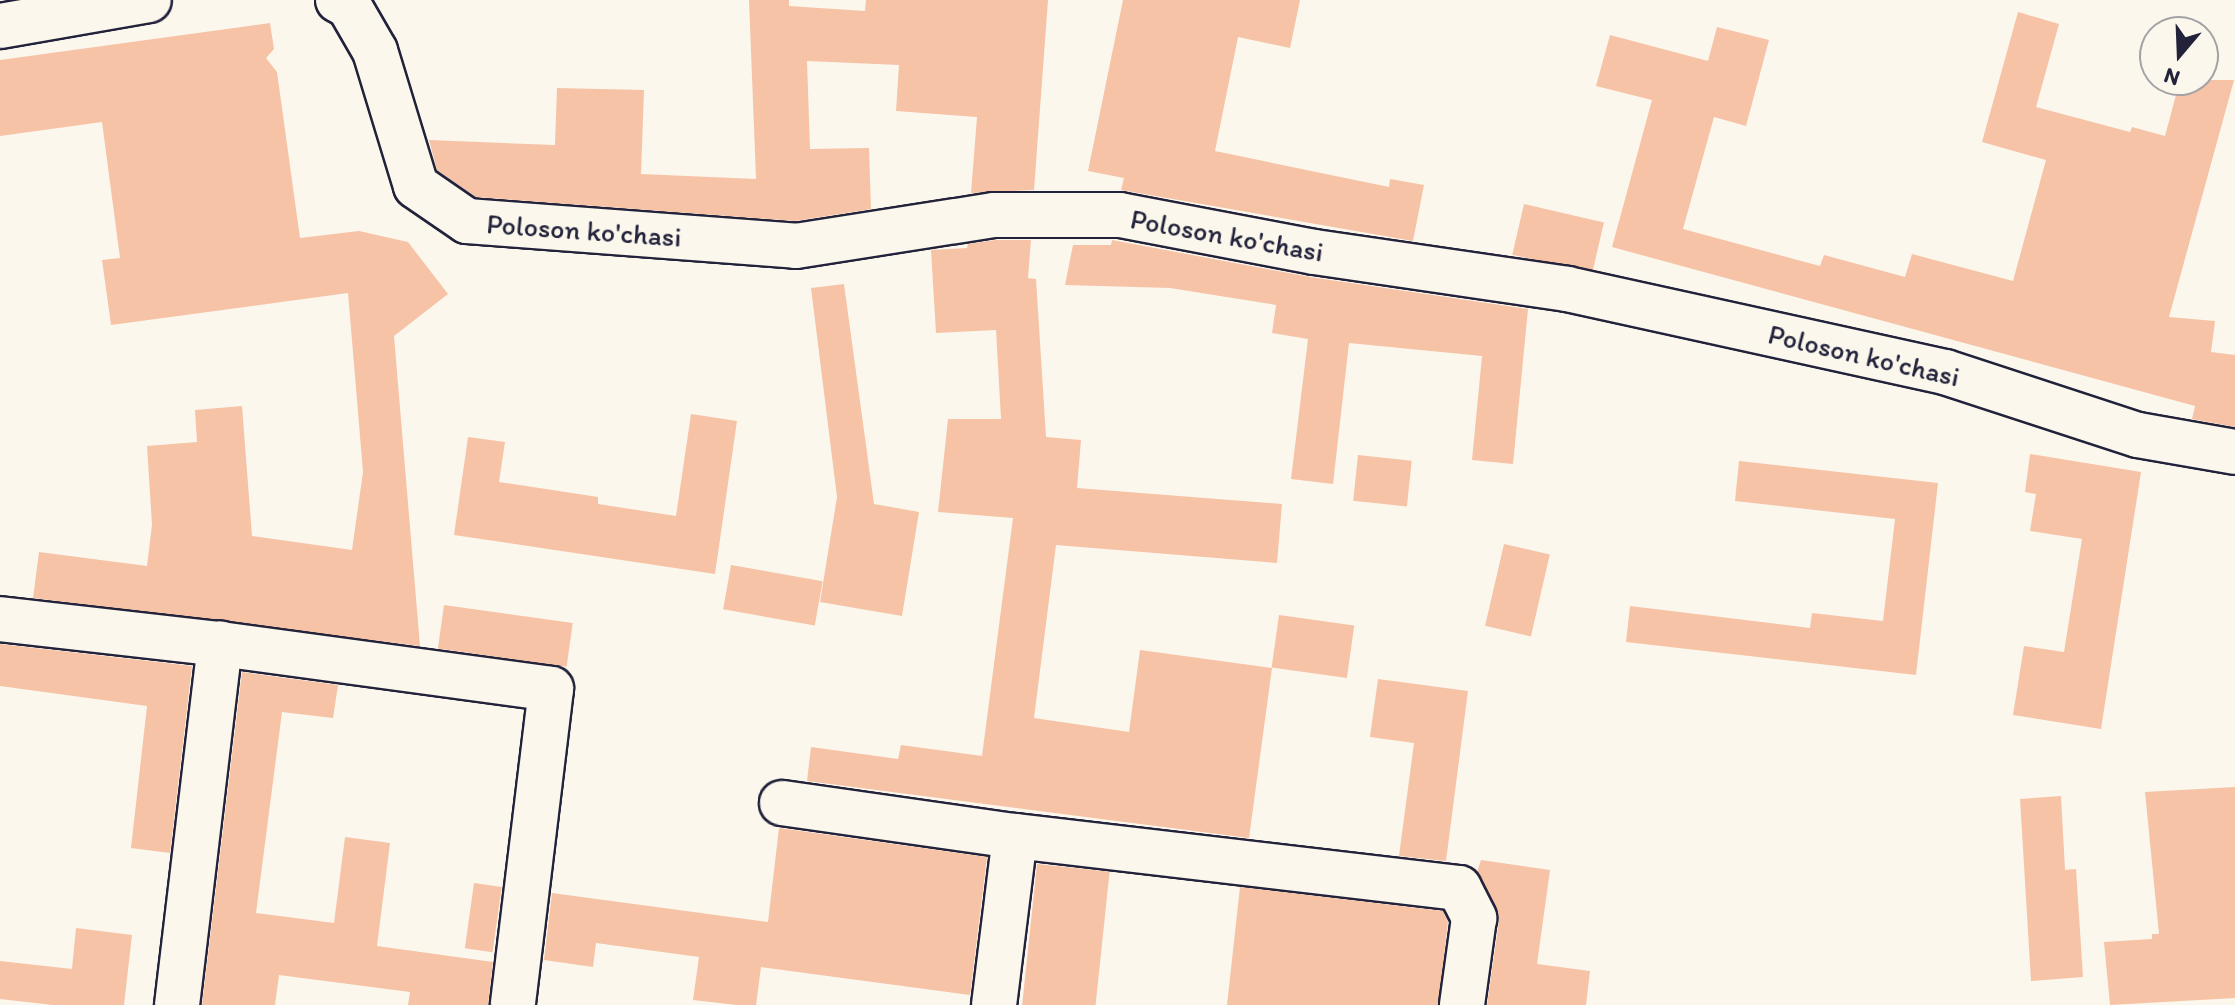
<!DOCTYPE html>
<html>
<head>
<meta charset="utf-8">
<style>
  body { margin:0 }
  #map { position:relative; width:2235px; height:1005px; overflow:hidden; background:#fbf7ec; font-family:Itim,sans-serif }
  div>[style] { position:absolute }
  .building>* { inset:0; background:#f6c3a7; transform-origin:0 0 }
  .roads { filter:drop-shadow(2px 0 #22223b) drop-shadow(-2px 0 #22223b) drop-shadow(0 2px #22223b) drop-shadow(0 -2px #22223b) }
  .minor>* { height:44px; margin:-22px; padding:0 22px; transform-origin:22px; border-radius:22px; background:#fbf7ec }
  span { translate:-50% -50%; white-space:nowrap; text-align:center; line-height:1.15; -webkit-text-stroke:6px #fbf7ec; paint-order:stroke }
  .street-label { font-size:28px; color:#22223b }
  .north { position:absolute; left:2139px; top:16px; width:80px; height:80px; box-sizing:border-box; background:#fbf7ec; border:2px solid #a4a2a5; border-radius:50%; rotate:199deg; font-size:22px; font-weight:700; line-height:32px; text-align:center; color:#22223b }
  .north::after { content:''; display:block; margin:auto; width:28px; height:36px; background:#22223b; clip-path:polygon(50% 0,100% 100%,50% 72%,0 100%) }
</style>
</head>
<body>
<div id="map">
  <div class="building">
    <div style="clip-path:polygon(749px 0,789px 0,789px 6px,865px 11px,866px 0,1048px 0,1034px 190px,971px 193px,977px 117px,896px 111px,899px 65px,807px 61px,810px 149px,869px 148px,871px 209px,795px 221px,476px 197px,437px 170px,429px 140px,555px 145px,557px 88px,644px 90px,641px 174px,756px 179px)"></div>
    <div style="clip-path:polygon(1123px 0,1300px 0,1290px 48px,1238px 37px,1215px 151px,1389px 187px,1390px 179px,1424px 185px,1413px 241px,1121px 190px,1124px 178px,1088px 171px)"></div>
    <div style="clip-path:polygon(2018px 12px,2059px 24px,2036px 107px,2130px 132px,2132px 127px,2165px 136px,2180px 80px,2234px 80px,2169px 317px,2215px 321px,2211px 352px,2235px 355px,2235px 427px,2192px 419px,2195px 406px,1612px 247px,1652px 100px,1596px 86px,1610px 35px,1708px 61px,1717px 27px,1769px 40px,1746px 126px,1714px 117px,1683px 229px,1820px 266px,1824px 255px,1905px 277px,1912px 254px,2013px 281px,2046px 160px,1982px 142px)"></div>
    <div style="clip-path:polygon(270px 23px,274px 49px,266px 58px,277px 72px,300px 238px,359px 231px,408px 242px,448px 294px,394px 336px,420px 646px,33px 598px,39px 552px,147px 566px,152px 525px,147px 446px,197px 442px,195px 410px,242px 406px,252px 536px,352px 550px,363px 472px,348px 293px,111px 325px,102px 260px,120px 258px,102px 122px,0 136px,0 60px)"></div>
    <div style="left:1524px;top:204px;width:82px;height:52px;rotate:13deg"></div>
    <div style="clip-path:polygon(996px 240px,1031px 240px,1028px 278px,1036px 279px,1046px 437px,1081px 440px,1077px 488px,1282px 504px,1277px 563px,1056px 545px,1034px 718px,1129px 732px,1140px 650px,1272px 668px,1249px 838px,807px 781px,811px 747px,898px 759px,901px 745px,982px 756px,1013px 518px,938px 512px,948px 419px,1001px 419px,996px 330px,936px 333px,931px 250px,967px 248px,968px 244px)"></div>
    <div style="clip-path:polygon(1112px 240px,1310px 277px,1528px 309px,1513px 464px,1472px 460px,1482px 356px,1349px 343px,1333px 484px,1291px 479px,1308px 339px,1272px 333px,1276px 305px,1170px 288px,1065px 285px,1073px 245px,1111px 245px)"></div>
    <div style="clip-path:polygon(844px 284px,874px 504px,919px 512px,902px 616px,820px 602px,837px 497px,811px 288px)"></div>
    <div style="clip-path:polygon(691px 414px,737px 421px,715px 574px,454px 535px,468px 437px,505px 442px,499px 482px,598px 497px,598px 504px,676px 516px)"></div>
    <div style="clip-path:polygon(2030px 454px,2141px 472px,2101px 729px,2013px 715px,2024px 646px,2064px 652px,2082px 539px,2030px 531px,2036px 494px,2025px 492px)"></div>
    <div style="left:1358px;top:455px;width:54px;height:46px;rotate:6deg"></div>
    <div style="clip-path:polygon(1739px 461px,1938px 483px,1916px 675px,1626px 642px,1630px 606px,1810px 628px,1812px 613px,1883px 621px,1895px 519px,1735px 501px)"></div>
    <div style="left:1504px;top:544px;width:47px;height:84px;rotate:13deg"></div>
    <div style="left:731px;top:565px;width:93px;height:45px;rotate:10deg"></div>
    <div style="left:444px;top:605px;width:130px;height:44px;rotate:8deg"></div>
    <div style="left:1279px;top:615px;width:76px;height:53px;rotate:8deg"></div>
    <div style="clip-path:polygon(0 644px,192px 666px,170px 853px,131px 848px,147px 706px,0 686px)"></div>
    <div style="clip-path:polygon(242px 672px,338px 685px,333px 718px,282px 712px,256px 913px,334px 923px,345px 837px,390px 843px,377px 946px,493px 962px,488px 1005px,408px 1005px,410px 992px,279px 975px,275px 1005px,202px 1005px)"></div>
    <div style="clip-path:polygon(1378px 679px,1468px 691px,1446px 861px,1399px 856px,1414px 743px,1370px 737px)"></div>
    <div style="clip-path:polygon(2235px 787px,2235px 998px,2110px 1005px,2104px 942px,2152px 939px,2152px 934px,2159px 934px,2145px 792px)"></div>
    <div style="clip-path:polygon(2061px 796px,2065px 870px,2076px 869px,2083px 977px,2031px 981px,2020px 799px)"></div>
    <div style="clip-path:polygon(779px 828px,987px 857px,970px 995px,761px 967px,756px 1005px,737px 1005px,693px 1000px,699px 957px,596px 943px,593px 967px,544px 960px,552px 893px,768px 922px)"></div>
    <div style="clip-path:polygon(1481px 860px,1550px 870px,1537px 964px,1590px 971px,1586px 1005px,1487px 1005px,1499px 921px,1496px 907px,1477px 872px)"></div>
    <div style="left:1037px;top:864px;width:73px;height:142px;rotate:6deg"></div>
    <div style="left:474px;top:883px;width:28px;height:66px;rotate:8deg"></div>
    <div style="clip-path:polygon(1240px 887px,1443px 911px,1448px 922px,1438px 1005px,1227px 1005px)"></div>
    <div style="clip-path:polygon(76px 928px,132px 935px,124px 1005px,53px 1005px,0 999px,0 961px,72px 969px)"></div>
  </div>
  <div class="roads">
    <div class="minor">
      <div style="left:338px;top:0;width:13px;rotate:29deg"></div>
      <div style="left:349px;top:6px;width:52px;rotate:60deg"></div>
      <div style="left:375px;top:51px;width:141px;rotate:73.1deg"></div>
      <div style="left:416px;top:186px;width:62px;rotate:34.5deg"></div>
      <div style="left:467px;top:221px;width:330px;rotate:4.3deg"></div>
      <div style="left:796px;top:246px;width:200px;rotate:-8.9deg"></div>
      <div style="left:994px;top:215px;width:126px"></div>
      <div style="left:1120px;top:215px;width:197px;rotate:10.8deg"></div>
      <div style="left:1314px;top:252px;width:256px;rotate:8.3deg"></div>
      <div style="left:1567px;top:289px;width:387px;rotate:12.4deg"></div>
      <div style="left:1945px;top:372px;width:203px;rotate:18.1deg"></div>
      <div style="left:2138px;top:435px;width:98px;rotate:9.9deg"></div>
      <div style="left:0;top:26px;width:151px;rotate:-9.9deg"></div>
      <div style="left:0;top:619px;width:221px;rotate:6.5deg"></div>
      <div style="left:220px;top:644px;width:334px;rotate:7.7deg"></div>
      <div style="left:551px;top:689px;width:318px;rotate:96.9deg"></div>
      <div style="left:782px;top:803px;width:235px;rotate:8.1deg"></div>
      <div style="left:1015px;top:836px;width:447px;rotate:6.7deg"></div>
      <div style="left:1459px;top:888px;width:34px;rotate:63deg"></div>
      <div style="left:1474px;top:918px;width:88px;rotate:97.9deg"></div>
      <div style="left:177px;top:1005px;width:364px;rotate:-83.2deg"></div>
      <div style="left:994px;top:1005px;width:170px;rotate:-82.9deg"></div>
    </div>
  </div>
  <div class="street-label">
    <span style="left:584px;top:230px;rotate:4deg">Poloson ko'chasi</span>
    <span style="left:1227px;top:235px;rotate:10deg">Poloson ko'chasi</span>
    <span style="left:1864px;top:355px;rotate:13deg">Poloson ko'chasi</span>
  </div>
  <div class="north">N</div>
</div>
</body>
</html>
